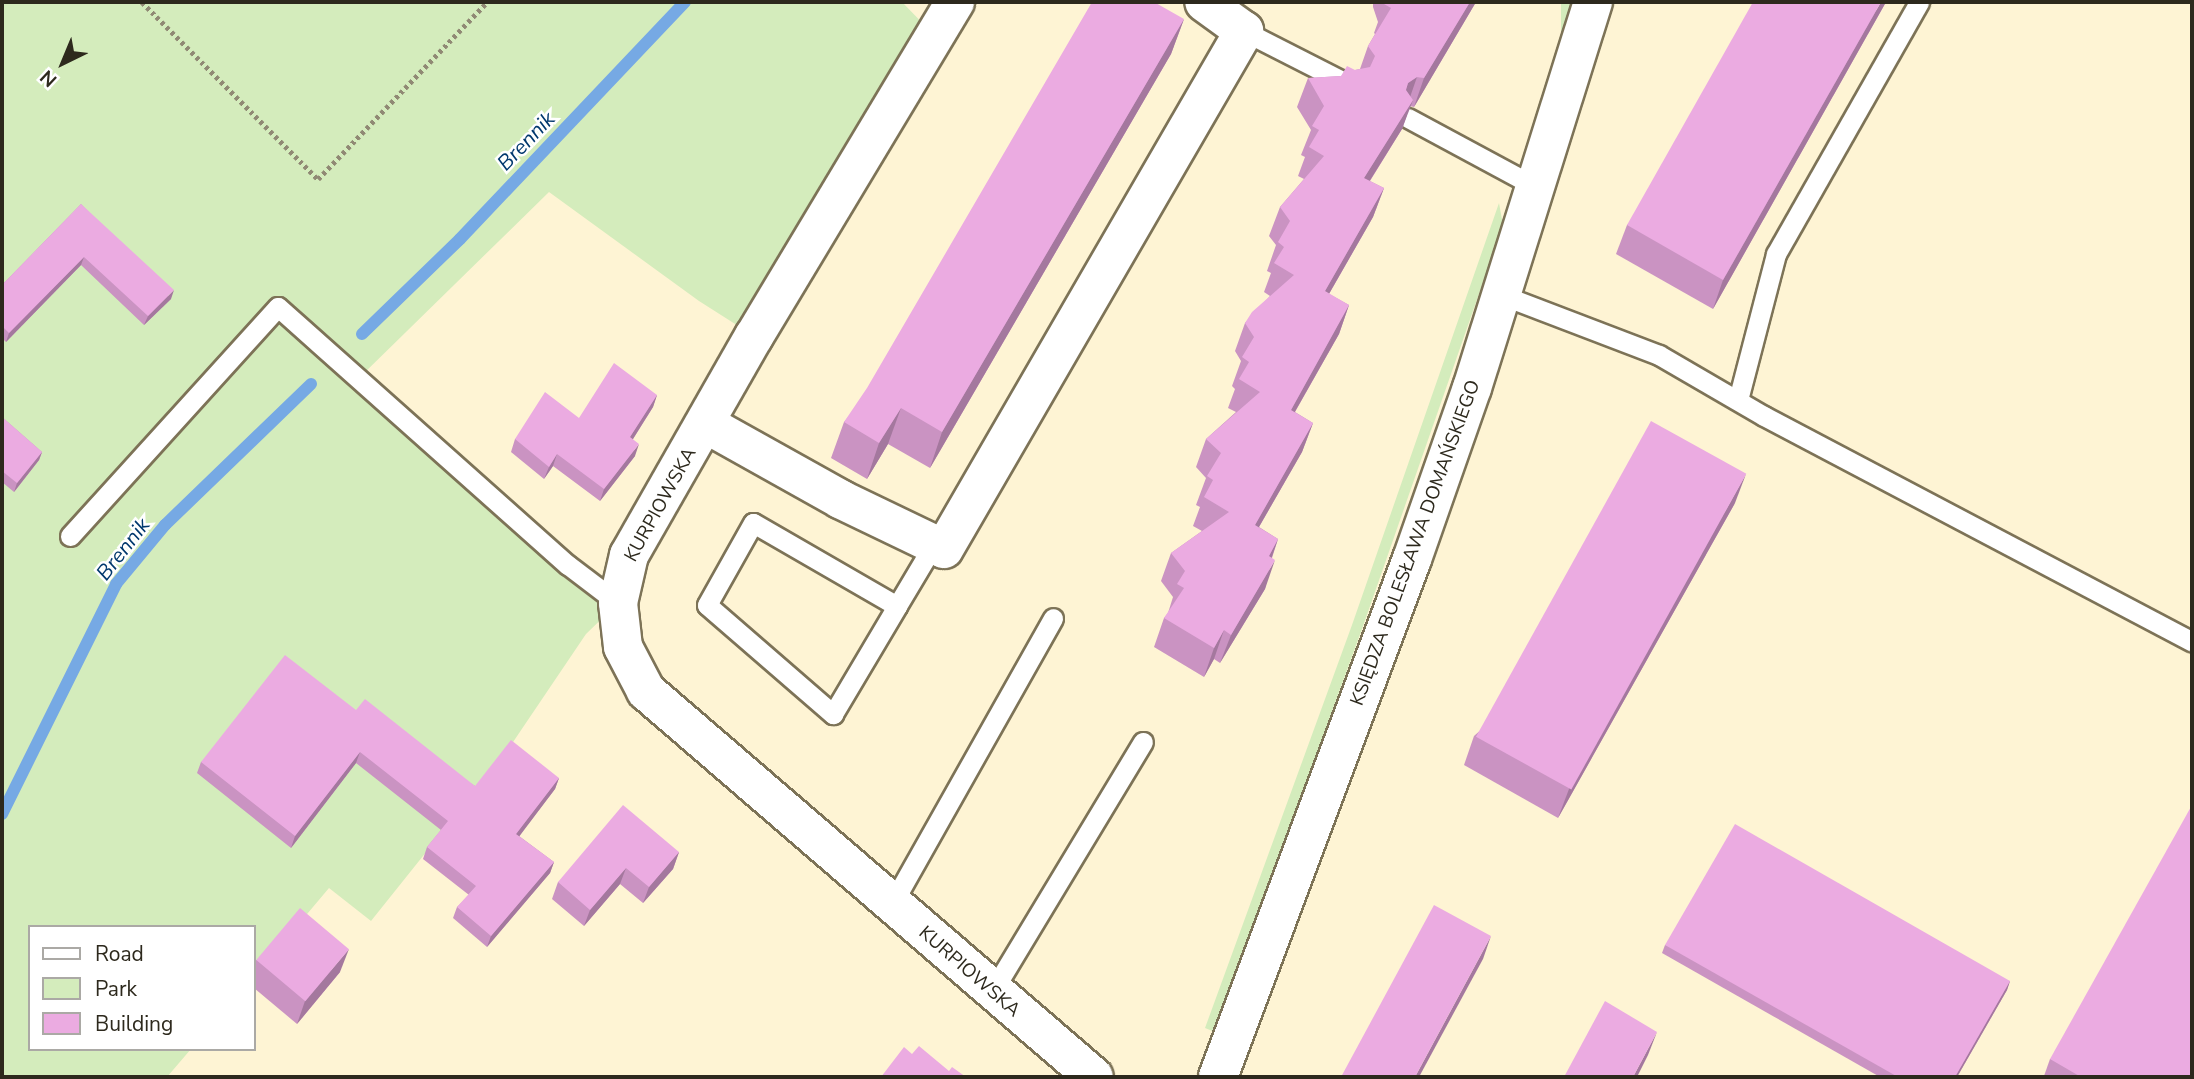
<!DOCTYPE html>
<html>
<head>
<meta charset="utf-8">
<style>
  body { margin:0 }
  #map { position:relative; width:2194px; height:1079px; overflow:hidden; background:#fef4d4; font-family:"Nunito Sans",sans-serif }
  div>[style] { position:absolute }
  .green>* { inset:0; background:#d4ecbc; transform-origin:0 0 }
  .stream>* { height:12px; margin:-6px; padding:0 6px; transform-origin:6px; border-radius:6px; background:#76a9e4 }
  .path>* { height:4.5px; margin-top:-2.25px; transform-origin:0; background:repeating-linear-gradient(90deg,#908974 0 3.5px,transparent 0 7px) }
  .roads { filter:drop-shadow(2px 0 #7d7357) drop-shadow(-2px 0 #7d7357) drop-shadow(0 2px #7d7357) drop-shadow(0 -2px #7d7357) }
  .service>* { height:19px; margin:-9.5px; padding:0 9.5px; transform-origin:9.5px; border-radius:9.5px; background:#fff }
  .minor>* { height:38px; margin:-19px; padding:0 19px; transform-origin:19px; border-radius:19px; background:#fff }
  .secondary>* { height:38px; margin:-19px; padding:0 19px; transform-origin:19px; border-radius:19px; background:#fff }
  .wall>* { inset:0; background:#ca93c2 }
  .shaded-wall>* { inset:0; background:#a4789e }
  .building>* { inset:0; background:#ebabe1; transform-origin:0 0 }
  span { translate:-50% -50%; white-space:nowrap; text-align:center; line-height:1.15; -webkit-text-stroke:5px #fff; paint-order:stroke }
  .street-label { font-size:19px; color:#2d291d }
  .water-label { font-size:21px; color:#00386d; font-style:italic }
  .frame { position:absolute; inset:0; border:4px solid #2d291d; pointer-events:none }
  .legend { position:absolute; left:28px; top:925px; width:228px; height:126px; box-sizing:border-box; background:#fff; border:2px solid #aba9a5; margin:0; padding:9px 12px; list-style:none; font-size:21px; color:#2d291d }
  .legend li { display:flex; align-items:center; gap:14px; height:35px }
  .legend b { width:35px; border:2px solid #aba9a5 }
  .north { position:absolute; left:28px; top:28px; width:70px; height:70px; -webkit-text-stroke:5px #fff; paint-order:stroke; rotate:223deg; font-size:19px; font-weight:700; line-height:28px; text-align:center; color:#2d291d }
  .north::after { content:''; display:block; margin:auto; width:24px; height:32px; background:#2d291d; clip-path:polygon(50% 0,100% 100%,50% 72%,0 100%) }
</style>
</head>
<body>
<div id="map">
  <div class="green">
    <div style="clip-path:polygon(2px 2px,902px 2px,935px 36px,754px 336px,699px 301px,549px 192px,359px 378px,618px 603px,586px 634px,507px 751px,371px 921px,329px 888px,254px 977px,254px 927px,30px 927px,30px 1049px,191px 1049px,167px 1077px,2px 1077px)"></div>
    <div style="left:1561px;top:2px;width:10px;height:126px"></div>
    <div style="clip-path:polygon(1499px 203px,1503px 225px,1362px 629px,1215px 1032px,1205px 1028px,1352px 625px)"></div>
  </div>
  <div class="stream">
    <div style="left:362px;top:334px;width:136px;rotate:-44.1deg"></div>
    <div style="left:460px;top:239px;width:327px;rotate:-46.5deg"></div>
    <div style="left:2px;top:814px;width:257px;rotate:-63.6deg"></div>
    <div style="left:116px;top:584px;width:77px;rotate:-50.3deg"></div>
    <div style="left:165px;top:525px;width:203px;rotate:-44deg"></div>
  </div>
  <div class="path">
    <div style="left:142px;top:2px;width:250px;rotate:45.2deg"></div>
    <div style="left:318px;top:179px;width:245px;rotate:-46.3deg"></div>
  </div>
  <div class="roads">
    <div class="service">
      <div style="left:1244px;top:31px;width:121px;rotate:27deg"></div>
      <div style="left:1408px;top:118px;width:145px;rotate:28.3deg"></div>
      <div style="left:1502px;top:295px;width:168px;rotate:20.9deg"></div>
      <div style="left:1659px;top:355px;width:121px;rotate:30.2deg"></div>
      <div style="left:1764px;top:416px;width:484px;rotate:27.8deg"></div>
      <div style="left:1738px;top:400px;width:151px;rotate:-75.4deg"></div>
      <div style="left:1776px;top:254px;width:290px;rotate:-60.4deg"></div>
      <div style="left:70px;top:536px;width:309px;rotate:-47.8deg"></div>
      <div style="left:278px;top:307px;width:388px;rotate:41.7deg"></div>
      <div style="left:568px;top:565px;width:63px;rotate:37.2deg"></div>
      <div style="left:897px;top:606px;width:166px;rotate:-150deg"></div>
      <div style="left:753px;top:523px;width:94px;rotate:119.3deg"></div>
      <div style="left:707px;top:605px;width:167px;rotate:40.9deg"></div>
      <div style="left:833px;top:714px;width:126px;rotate:-59.3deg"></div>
      <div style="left:897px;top:606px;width:72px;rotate:-59.2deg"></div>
      <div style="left:892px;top:904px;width:328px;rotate:-60.6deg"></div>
      <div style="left:992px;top:992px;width:292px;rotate:-58.9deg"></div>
    </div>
    <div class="minor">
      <div style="left:955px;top:2px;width:390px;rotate:121deg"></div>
      <div style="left:754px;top:336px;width:252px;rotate:119.7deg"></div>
      <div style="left:629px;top:555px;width:49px;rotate:102.9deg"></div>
      <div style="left:618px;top:603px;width:44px;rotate:83.5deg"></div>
      <div style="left:623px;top:647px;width:50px;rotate:62.4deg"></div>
      <div style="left:646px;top:691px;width:591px;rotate:40.75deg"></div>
      <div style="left:706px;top:424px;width:154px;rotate:29.2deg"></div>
      <div style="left:840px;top:499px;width:115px;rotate:25.7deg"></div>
      <div style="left:944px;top:549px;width:599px;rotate:-59.92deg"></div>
      <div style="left:1244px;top:31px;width:49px;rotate:-144.1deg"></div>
    </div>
    <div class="secondary">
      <div style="left:1218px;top:1077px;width:553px;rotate:-69.47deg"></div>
      <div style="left:1412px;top:559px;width:181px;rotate:-70.7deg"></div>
      <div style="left:1472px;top:388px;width:405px;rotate:-72.6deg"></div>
    </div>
  </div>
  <div class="wall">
    <div style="clip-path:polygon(1373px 2px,1476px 2px,1414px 107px,1410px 106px,1402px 129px,1370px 181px,1384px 188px,1373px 217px,1329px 294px,1349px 305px,1339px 334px,1295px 412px,1313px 423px,1302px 452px,1259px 527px,1278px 539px,1272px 558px,1265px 589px,1220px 663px,1214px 659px,1204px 677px,1154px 647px,1164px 618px,1168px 613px,1173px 597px,1161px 581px,1171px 553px,1202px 531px,1193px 526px,1200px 507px,1196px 505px,1206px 478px,1196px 467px,1206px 439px,1236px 412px,1228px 408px,1235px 389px,1232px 386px,1241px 361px,1235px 351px,1245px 323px,1270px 296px,1264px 292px,1271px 273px,1267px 271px,1276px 245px,1269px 236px,1280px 207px,1304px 179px,1298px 176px,1305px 157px,1301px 155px,1311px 130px,1297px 107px,1308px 78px,1341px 76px,1355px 70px,1360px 69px,1368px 46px,1375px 34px,1374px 33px,1378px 22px,1373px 7px)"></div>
    <div style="clip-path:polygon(1886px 2px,1713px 309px,1616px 254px,1627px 225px)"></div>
    <div style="clip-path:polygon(1184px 19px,1171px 54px,930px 468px,888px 444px,867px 479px,831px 458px,844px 422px)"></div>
    <div style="clip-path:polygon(81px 204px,171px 299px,144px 325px,81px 265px,6px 342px,2px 338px,2px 285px)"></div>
    <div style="clip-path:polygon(657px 395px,653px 407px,633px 439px,635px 456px,600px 501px,553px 466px,544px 479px,511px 452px,515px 439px,579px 418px)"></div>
    <div style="clip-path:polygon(2px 417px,42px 452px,39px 460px,14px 492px,2px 482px)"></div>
    <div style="clip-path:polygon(1735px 503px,1558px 818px,1464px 765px,1474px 736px)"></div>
    <div style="clip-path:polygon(356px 710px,475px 786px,559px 778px,555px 789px,519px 836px,554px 862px,550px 873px,487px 947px,453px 918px,457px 907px,469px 895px,423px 859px,427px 847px,441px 830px,356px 763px,291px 848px,197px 773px,201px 762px)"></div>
    <div style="clip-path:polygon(679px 852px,673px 869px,643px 903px,620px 884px,584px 926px,552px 899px,558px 882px)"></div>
    <div style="clip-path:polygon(1665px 945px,2010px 981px,2007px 990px,1957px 1077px,1880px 1077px,1662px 953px)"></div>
    <div style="clip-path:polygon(256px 960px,340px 972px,297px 1024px,254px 988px,254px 968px)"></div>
    <div style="clip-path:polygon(2050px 1059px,2192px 1077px,2047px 1077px,2044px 1076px)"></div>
  </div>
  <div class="shaded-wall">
    <div style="clip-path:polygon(1470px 2px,1476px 2px,1414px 107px,1424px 78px)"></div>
    <div style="clip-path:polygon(1881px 2px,1886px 2px,1713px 309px,1723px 280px)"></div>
    <div style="clip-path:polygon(1184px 19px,1171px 54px,930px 468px,942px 432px)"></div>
    <div style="clip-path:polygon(1417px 77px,1407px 106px,1398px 112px,1408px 83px)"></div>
    <div style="clip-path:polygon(1413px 100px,1402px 129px,1354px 206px,1364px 178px)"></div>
    <div style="clip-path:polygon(1384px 188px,1373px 217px,1314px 320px,1325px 291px)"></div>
    <div style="clip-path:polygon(84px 257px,81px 265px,6px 342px,9px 333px)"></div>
    <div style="clip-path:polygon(174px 290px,171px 299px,144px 325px,148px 316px)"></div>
    <div style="clip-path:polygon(1349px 305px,1339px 334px,1280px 438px,1291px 410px)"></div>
    <div style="clip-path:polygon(657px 395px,653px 407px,626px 450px,630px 437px)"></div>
    <div style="clip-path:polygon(901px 408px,888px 444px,867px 479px,879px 443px)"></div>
    <div style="clip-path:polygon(1313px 423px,1302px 452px,1244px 553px,1255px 525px)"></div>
    <div style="clip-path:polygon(639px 444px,635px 456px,600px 501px,604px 489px)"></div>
    <div style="clip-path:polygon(42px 452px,39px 460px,14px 492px,17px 483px)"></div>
    <div style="clip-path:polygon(557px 454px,553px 466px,544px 479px,549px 467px)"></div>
    <div style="clip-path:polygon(1746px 474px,1735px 503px,1558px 818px,1569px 789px)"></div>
    <div style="clip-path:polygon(1278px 539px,1268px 568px,1269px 556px)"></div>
    <div style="clip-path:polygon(1275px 560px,1265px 589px,1220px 663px,1231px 635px)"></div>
    <div style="clip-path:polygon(1224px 630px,1214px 659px,1204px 677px,1214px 648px)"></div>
    <div style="clip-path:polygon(360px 752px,356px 763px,291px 848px,295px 836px)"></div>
    <div style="clip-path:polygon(559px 778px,555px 789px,512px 846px,516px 834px)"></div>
    <div style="clip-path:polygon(679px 852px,673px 869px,643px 903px,649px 887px)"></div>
    <div style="clip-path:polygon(554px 862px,550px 873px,487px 947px,491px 936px)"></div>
    <div style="clip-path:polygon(626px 868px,620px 884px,584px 926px,590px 910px)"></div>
    <div style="clip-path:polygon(1491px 936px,1483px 959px,1419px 1077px,1415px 1077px)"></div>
    <div style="clip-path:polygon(349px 949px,340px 972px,297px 1024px,305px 1001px)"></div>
    <div style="clip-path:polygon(2010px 981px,2007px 990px,1957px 1077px,1955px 1077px)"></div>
    <div style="clip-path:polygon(1657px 1032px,1648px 1055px,1637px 1077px,1633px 1077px)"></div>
  </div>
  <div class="building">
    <div style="clip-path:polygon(1092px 2px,1154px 2px,1184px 19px,942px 432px,901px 408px,879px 443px,844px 422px,867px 388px)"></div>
    <div style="clip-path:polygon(1386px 2px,1470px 2px,1424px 78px,1417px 77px,1408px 83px,1406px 90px,1413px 100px,1364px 178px,1384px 188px,1325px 291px,1349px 305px,1291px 410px,1313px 423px,1255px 525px,1278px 539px,1269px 556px,1275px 560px,1231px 635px,1224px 630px,1214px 648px,1164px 618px,1184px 588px,1177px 584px,1185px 571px,1171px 553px,1229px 512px,1204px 497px,1213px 480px,1207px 476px,1221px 453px,1206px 439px,1260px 392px,1239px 379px,1249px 362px,1242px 357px,1254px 337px,1245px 323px,1252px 312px,1294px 275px,1274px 263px,1284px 247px,1278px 242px,1290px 221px,1280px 207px,1324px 156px,1309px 147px,1319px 130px,1312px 126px,1324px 106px,1308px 78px,1341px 76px,1347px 66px,1355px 70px,1370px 67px,1375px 56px,1368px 46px,1391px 8px,1384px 4px)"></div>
    <div style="clip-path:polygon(1753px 2px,1881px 2px,1723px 280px,1627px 225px)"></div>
    <div style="clip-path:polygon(81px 204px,174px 290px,148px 316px,84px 257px,9px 333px,2px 326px,2px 285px)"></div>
    <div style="clip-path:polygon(614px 363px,657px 395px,630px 437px,639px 444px,604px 489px,557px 454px,549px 467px,515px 439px,545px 392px,579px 418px)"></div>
    <div style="clip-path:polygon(2px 417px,42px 452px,17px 483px,2px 471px)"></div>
    <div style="left:1651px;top:421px;width:109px;height:361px;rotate:29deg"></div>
    <div style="clip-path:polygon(285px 655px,356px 710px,365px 699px,475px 786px,511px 740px,559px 778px,516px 834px,554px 862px,491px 936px,457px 907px,476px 886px,427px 847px,448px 821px,360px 752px,295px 836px,201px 762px)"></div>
    <div style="clip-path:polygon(623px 805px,679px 852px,649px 887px,626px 868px,590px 910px,558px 882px)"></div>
    <div style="clip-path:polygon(2192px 805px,2192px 1072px,2189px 1077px,2081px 1077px,2050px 1059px)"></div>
    <div style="clip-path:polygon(1735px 824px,2010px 981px,1955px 1077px,1898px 1077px,1665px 945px)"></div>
    <div style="clip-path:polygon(1434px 905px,1491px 936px,1415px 1077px,1341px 1077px)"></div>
    <div style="left:300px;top:908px;width:64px;height:68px;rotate:40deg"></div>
    <div style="clip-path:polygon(1605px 1001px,1657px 1032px,1633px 1077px,1564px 1077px)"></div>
    <div style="clip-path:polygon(919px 1046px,949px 1071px,952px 1067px,966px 1077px,881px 1077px,904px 1047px,912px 1054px)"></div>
  </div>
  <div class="street-label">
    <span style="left:661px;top:505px;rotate:-61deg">KURPIOWSKA</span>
    <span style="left:1416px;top:543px;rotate:-70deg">KSIĘDZA BOLESŁAWA DOMAŃSKIEGO</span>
    <span style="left:969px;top:972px;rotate:41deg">KURPIOWSKA</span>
  </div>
  <div class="water-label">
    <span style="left:526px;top:141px;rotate:-46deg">Brennik</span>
    <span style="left:123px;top:549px;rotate:-52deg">Brennik</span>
  </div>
  <div class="frame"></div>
  <ul class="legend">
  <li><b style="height:9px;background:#fff"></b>Road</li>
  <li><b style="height:19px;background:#d4ecbc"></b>Park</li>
  <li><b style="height:19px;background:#ebabe1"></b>Building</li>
  </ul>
  <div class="north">N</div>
</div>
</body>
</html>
